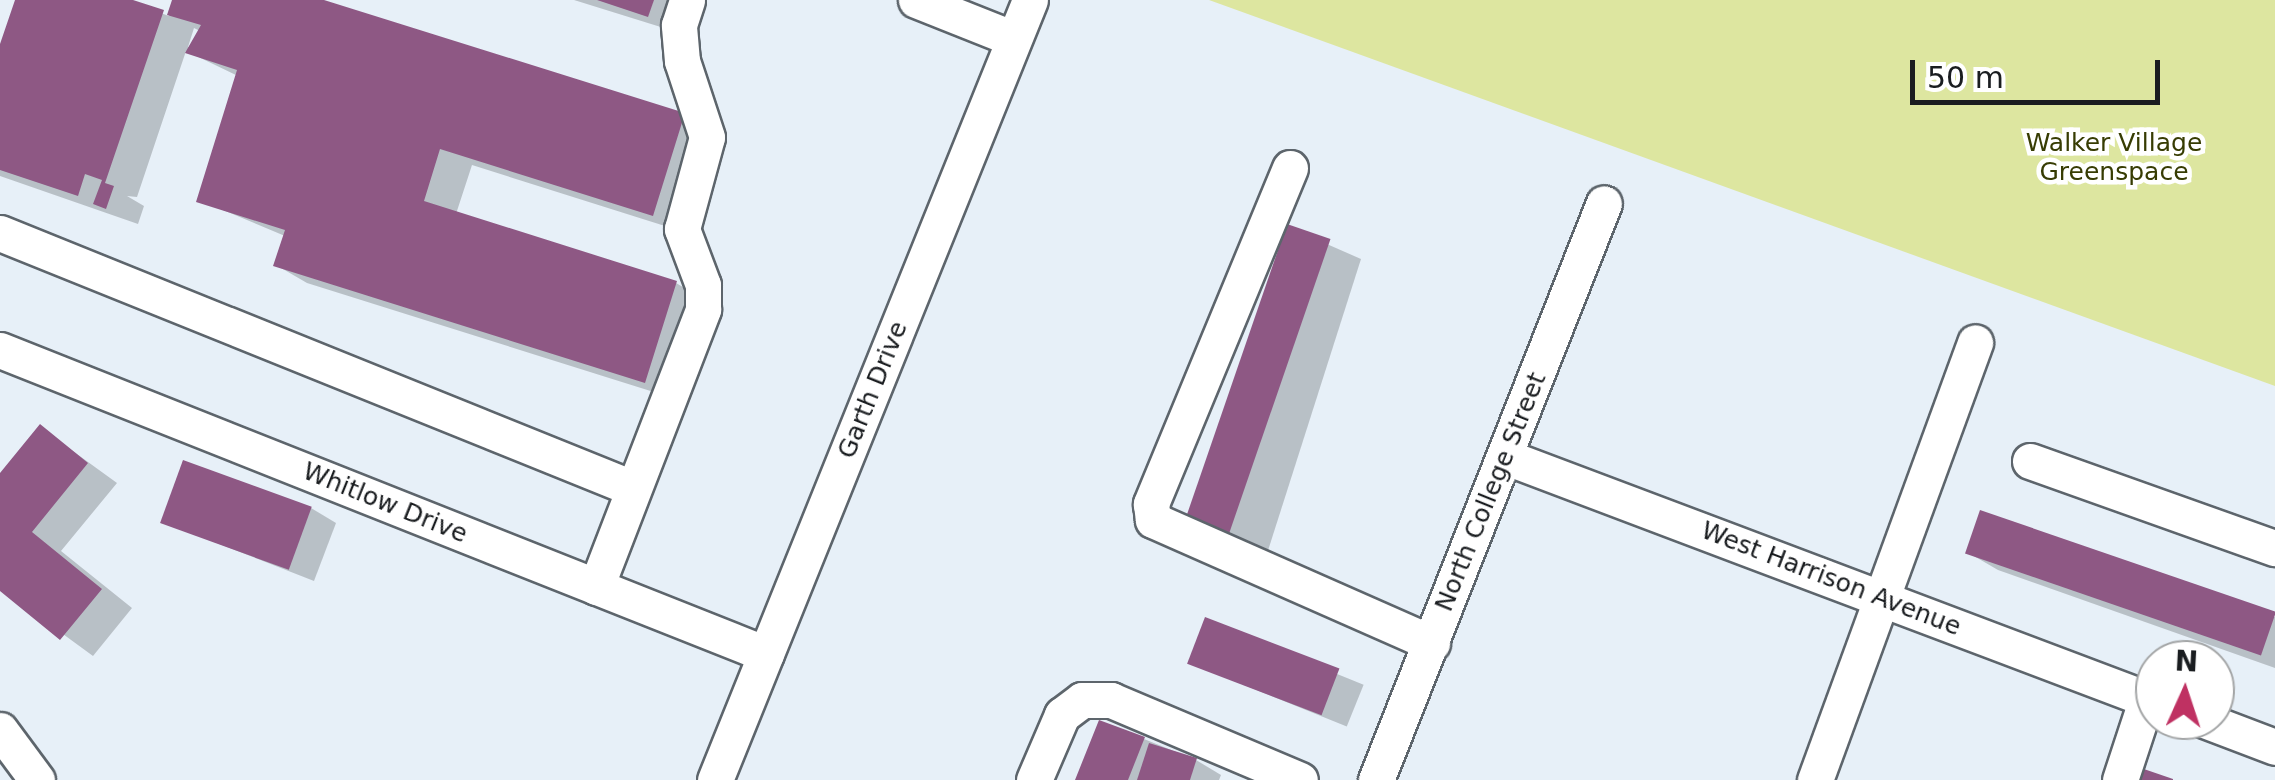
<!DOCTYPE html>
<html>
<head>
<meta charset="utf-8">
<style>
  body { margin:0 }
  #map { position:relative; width:2275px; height:780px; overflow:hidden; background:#e7f0f8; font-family:"DejaVu Sans",sans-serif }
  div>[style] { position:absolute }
  .green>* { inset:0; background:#dde6a0 }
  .shadow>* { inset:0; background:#0003; transform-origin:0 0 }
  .building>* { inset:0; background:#8e5884; transform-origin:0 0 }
  .roads { filter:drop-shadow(2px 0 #5d656c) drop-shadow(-2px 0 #5d656c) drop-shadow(0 2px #5d656c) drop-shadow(0 -2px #5d656c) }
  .minor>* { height:35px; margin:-17.5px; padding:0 17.5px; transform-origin:17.5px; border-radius:17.5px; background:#fff }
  span { translate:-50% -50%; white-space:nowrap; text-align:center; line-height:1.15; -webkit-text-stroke:9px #fff; paint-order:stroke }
  .park-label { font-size:25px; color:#373c03 }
  .street-label { font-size:25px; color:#1a1d20 }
  .north { position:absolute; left:2135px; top:640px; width:100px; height:100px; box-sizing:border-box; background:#fff; border:2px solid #a3a5a6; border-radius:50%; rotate:3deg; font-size:28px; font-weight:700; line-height:40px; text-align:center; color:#1a1d20 }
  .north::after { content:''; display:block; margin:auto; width:35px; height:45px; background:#bf3162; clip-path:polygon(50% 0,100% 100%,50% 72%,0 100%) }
  .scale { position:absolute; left:1910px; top:60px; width:250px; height:45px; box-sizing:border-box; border:5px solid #1a1d20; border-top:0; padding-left:12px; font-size:30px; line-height:35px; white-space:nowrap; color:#1a1d20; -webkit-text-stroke:8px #fff; paint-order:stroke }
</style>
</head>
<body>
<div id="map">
  <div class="green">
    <div style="clip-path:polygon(1209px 0,2275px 0,2275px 386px)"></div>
  </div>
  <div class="shadow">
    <div style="clip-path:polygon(evenodd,17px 0,125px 0,169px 16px,175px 0,316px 0,684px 116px,715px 134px,684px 232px,472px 165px,456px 214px,676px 283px,707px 301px,676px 399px,307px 283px,276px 265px,285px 236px,199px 200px,238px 76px,186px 51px,137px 197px,127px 196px,144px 206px,138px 224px,0 176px,0 52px,17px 0,194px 28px,200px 31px,190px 48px,188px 47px,194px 28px)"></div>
    <div style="clip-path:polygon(574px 0,690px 0,680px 33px)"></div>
    <div style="clip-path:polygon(1288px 227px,1361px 259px,1265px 560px,1222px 547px)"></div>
    <div style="clip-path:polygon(41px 428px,117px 483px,61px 551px,132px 608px,93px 656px,0 588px,0 477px)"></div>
    <div style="clip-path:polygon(311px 508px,336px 523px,314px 581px,163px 522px)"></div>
    <div style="clip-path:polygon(1967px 552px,2275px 617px,2275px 668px,1998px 570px)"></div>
    <div style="left:1206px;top:621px;width:170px;height:45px;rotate:22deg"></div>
    <div style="clip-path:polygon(1144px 739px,1196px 760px,1221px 775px,1219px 780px,1078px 780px)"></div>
  </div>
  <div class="building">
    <div style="clip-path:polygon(15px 0,133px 0,164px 10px,105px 183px,114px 186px,106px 209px,93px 204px,102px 180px,85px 174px,78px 196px,0 170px,0 44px)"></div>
    <div style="clip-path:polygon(172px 0,324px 0,685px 113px,653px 216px,440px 149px,424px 201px,677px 281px,645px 383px,273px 266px,285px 230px,196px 202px,237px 70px,185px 53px,201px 25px,167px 15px)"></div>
    <div style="clip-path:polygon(597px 0,654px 0,648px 17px)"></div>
    <div style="left:1287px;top:224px;width:46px;height:323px;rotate:19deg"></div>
    <div style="clip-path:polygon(40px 424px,88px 463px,32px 532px,102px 589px,60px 640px,0 591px,0 473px)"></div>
    <div style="left:183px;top:460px;width:137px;height:67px;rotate:20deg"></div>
    <div style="left:1980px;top:510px;width:313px;height:46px;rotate:19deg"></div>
    <div style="left:1205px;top:617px;width:144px;height:50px;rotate:21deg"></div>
    <div style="clip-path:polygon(1099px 720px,1145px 737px,1128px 780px,1075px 780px)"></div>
    <div style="clip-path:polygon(1149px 743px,1197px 758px,1190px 780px,1137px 780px)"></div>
    <div style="clip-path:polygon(2138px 767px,2173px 779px,2173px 780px,2133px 780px)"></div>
  </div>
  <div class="roads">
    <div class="minor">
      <div style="left:916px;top:0;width:105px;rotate:21.7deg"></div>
      <div style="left:1290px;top:168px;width:364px;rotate:112.5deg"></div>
      <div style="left:1151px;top:504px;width:16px;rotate:83deg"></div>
      <div style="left:1153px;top:520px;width:305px;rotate:23.8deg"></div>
      <div style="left:0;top:233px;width:679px;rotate:21.96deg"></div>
      <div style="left:0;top:350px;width:824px;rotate:21.65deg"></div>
      <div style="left:1506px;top:457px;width:694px;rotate:20.68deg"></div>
      <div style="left:2030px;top:461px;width:260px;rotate:19.6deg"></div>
      <div style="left:596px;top:587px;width:298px;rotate:-68.9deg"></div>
      <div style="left:703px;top:309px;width:24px;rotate:-90deg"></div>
      <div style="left:703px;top:285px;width:60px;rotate:-110.6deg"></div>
      <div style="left:682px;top:229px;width:95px;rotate:-74.8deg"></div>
      <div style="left:707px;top:137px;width:80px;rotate:-108.2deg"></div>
      <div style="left:682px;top:61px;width:36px;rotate:-95deg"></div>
      <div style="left:679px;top:25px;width:26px;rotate:-72deg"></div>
      <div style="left:2204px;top:720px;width:76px;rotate:20.8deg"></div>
      <div style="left:0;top:730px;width:62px;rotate:53.5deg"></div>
      <div style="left:715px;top:780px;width:841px;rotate:-68.01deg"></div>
      <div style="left:1034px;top:780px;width:71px;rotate:-66.7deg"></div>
      <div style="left:1062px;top:715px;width:25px;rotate:-37deg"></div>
      <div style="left:1082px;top:700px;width:29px"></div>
      <div style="left:1111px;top:700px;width:205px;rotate:22.9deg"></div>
      <div style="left:1376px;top:780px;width:620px;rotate:-68.44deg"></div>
      <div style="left:1815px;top:780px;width:466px;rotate:-69.9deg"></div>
      <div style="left:2120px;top:780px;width:86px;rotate:-71.8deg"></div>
    </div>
  </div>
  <div class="park-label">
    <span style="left:2114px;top:158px">Walker Village<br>Greenspace</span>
  </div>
  <div class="street-label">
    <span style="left:873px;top:390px;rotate:-68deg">Garth Drive</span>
    <span style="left:1491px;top:492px;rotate:-68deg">North College Street</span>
    <span style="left:385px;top:503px;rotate:22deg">Whitlow Drive</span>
    <span style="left:1831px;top:579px;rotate:21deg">West Harrison Avenue</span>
  </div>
  <div class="north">N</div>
  <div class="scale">50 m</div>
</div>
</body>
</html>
